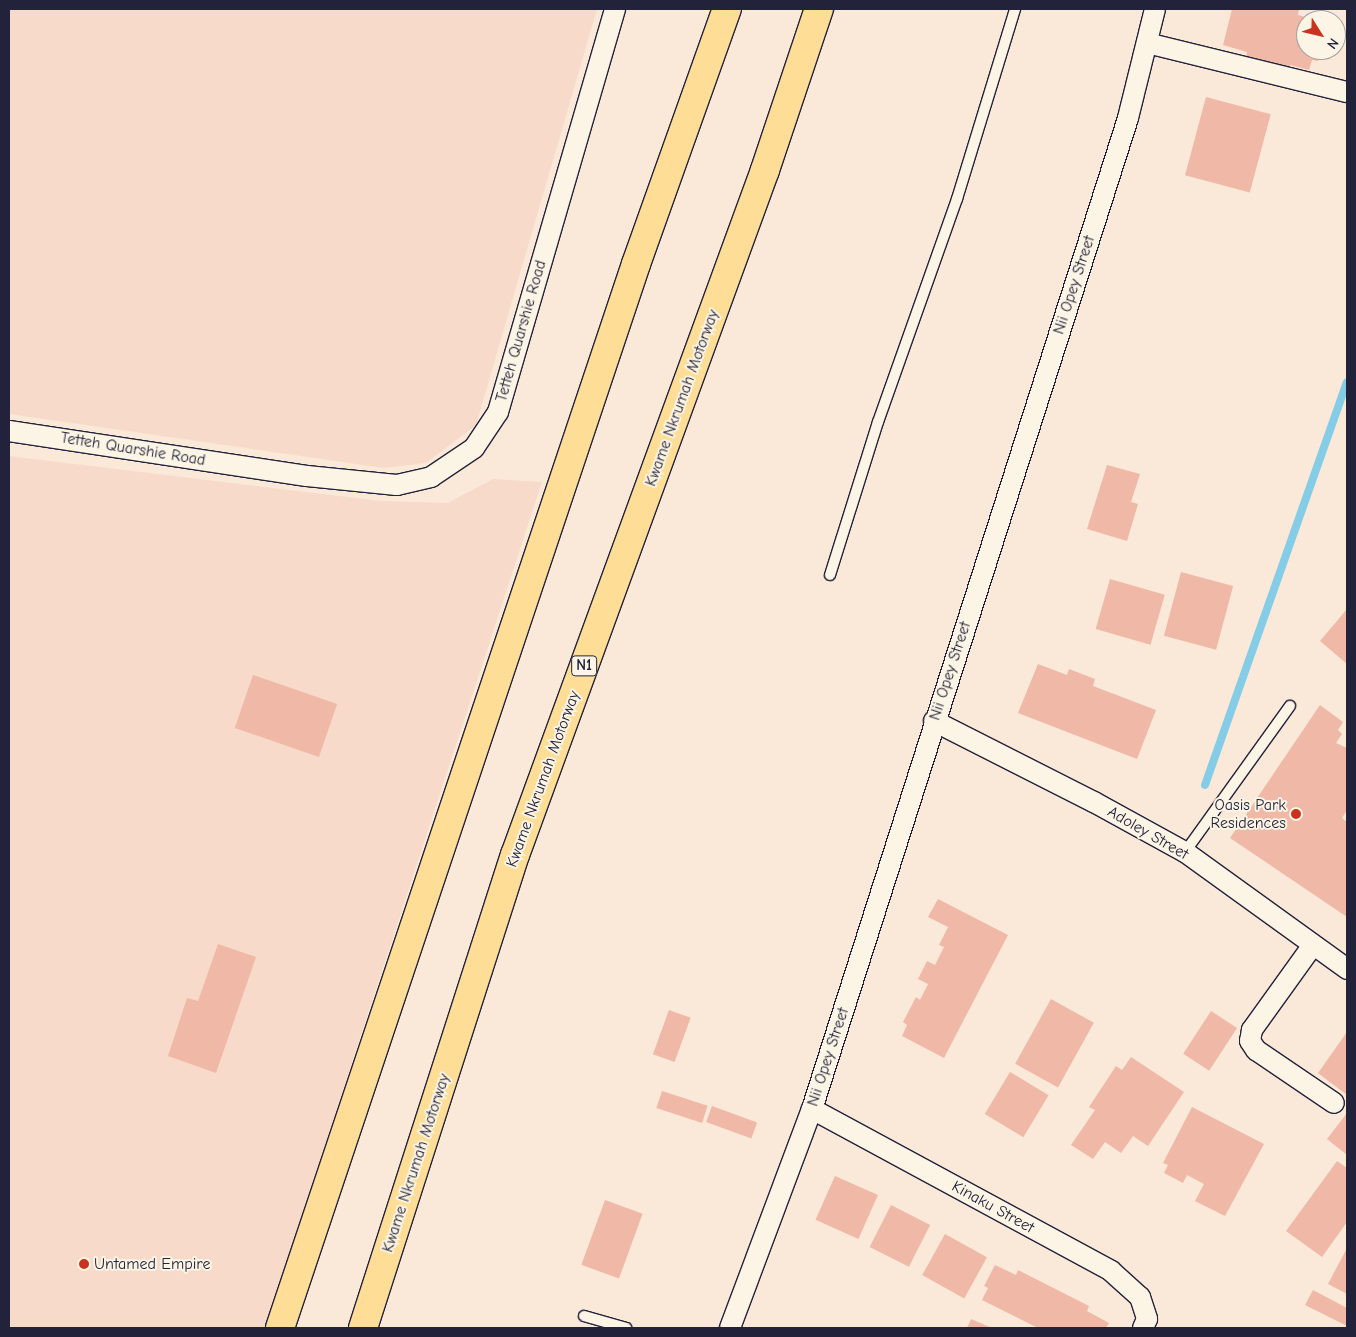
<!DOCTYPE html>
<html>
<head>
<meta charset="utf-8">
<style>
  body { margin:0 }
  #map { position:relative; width:1356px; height:1337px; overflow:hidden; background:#fae9d8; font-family:"Comic Neue",sans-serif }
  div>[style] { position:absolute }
  .built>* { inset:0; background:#f7dac9 }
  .stream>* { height:8px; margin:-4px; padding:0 4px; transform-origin:4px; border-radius:4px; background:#85cde6 }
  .building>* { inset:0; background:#f0b8a6; transform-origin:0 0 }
  .roads { filter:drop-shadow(1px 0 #22223b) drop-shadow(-1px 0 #22223b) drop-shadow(0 1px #22223b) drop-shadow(0 -1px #22223b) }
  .lane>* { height:10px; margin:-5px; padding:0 5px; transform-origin:5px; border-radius:5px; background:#fcf5e5 }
  .street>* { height:20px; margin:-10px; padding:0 10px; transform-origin:10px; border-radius:10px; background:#fcf5e5 }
  .highway>* { height:28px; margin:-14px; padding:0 14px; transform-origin:14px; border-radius:14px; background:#fedd96 }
  .dots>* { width:14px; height:14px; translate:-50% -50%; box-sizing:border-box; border:2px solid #fcf5e5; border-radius:50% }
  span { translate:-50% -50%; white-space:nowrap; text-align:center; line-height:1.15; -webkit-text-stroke:4px #fcf5e5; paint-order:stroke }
  .shield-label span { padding:1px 4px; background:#fcf5e5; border:1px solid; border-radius:4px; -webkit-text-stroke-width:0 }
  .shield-label { font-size:15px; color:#22223b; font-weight:700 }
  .street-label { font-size:16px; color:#22223b }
  .poi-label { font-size:16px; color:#22223b }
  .right { translate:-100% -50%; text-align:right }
  .left { translate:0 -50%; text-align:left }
  .frame { position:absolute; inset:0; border:10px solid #22223b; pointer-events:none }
  .north { position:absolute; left:1296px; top:10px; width:50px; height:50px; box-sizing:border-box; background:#fcf5e5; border:1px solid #a5a1a1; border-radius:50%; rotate:126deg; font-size:14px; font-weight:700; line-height:20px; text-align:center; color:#22223b }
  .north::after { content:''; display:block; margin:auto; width:18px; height:22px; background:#c8321e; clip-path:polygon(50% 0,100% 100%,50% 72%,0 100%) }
</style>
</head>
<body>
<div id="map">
  <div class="built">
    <div style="clip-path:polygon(9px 9px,597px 9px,476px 425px,426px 463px,384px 468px,9px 414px)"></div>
    <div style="clip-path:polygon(9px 456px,381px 501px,448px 503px,493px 479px,542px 482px,265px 1328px,9px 1328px)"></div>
  </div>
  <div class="stream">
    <div style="left:1205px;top:785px;width:427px;rotate:-70.6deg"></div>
  </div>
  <div class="building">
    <div style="clip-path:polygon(1232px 9px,1299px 9px,1298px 15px,1313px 19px,1306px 20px,1306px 50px,1321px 50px,1318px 61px,1312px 60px,1309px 70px,1290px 65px,1288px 69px,1246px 57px,1247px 52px,1223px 45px)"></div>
    <div style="left:1206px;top:97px;width:67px;height:81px;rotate:15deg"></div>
    <div style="clip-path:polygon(1107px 465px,1140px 474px,1131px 502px,1138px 504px,1127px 541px,1087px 529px)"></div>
    <div style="left:1181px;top:572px;width:54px;height:66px;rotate:15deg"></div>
    <div style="left:1110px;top:579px;width:57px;height:52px;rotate:16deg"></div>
    <div style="clip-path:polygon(1347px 609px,1347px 664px,1320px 641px)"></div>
    <div style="clip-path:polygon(1038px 664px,1067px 675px,1069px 669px,1095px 679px,1093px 686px,1156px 710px,1137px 759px,1018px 713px)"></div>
    <div style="left:253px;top:675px;width:89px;height:56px;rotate:19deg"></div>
    <div style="clip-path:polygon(1320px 705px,1343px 722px,1338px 730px,1342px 734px,1336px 743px,1347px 748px,1347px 810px,1342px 818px,1347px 822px,1347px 917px,1230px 838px)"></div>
    <div style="clip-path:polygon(938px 899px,1008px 935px,944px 1058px,902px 1036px,907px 1025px,903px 1022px,916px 997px,920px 1000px,928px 984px,918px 979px,927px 961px,935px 965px,944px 947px,939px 945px,948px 927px,928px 917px)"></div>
    <div style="clip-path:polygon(218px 944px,256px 957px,216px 1073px,168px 1056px,187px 998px,198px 1001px)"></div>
    <div style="left:1051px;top:999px;width:49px;height:74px;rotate:29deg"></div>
    <div style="left:669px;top:1010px;width:23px;height:47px;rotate:20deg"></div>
    <div style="left:1211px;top:1011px;width:31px;height:51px;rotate:33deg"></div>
    <div style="clip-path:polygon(1347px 1032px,1347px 1095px,1318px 1073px)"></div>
    <div style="clip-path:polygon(1131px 1057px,1184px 1092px,1148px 1146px,1133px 1136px,1121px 1153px,1105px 1142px,1093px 1159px,1071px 1145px,1095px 1110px,1089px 1107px,1116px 1066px,1122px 1070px)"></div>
    <div style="left:1010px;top:1072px;width:45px;height:49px;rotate:31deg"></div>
    <div style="left:662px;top:1091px;width:48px;height:18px;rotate:18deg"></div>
    <div style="left:712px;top:1106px;width:48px;height:17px;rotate:20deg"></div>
    <div style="clip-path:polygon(1192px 1107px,1264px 1144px,1225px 1216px,1195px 1201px,1204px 1184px,1187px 1175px,1183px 1183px,1164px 1173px,1168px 1165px,1163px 1163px)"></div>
    <div style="clip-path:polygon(1347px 1113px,1347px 1155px,1327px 1139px)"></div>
    <div style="clip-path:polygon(1337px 1161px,1347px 1168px,1347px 1222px,1322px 1257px,1286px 1231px)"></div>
    <div style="left:835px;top:1176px;width:47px;height:48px;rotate:24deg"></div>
    <div style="left:605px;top:1200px;width:40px;height:69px;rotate:20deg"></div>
    <div style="left:891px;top:1205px;width:44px;height:47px;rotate:27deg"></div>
    <div style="left:945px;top:1234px;width:48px;height:47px;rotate:29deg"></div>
    <div style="clip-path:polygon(1347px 1248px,1347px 1294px,1328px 1284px)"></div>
    <div style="clip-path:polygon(995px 1265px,1016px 1275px,1018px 1270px,1089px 1306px,1087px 1311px,1109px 1323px,1106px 1328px,1038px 1328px,982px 1300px,988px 1288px,984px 1286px)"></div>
    <div style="clip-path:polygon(1313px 1290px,1347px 1308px,1347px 1326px,1305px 1305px)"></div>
    <div style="clip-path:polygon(971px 1319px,992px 1328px,967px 1328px)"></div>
  </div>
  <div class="roads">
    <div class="lane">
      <div style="left:830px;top:575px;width:160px;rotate:-72.6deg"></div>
      <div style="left:878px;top:422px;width:237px;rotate:-70.5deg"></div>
      <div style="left:957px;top:199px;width:199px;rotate:-73deg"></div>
      <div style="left:1185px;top:852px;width:180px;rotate:-54.3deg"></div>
      <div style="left:584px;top:1316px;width:44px;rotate:15.9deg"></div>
    </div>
    <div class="street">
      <div style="left:1147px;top:43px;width:206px;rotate:13.8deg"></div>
      <div style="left:9px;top:431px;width:301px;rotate:8.6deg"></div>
      <div style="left:307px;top:476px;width:90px;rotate:5.7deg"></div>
      <div style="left:397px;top:485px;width:35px;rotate:-13deg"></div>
      <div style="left:431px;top:477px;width:52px;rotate:-34deg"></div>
      <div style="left:474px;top:448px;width:43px;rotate:-56.3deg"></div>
      <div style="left:498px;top:412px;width:420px;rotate:-73.8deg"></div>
      <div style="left:934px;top:721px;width:179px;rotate:26.9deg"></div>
      <div style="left:1094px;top:802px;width:104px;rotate:28.8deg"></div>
      <div style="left:1185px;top:852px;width:200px;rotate:35.8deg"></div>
      <div style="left:1313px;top:945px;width:105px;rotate:125.7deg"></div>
      <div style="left:1252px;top:1030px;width:11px;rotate:100deg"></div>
      <div style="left:1250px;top:1041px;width:11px;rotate:56deg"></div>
      <div style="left:1256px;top:1050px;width:94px;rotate:34.2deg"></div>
      <div style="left:812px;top:1109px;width:340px;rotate:28.4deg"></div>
      <div style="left:1111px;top:1271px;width:39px;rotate:42deg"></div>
      <div style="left:1140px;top:1297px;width:23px;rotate:72deg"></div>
      <div style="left:1147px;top:1319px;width:10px;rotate:114deg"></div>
      <div style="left:730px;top:1328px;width:234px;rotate:-69.5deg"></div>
      <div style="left:812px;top:1109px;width:1040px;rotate:-72.31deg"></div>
      <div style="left:1128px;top:118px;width:112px;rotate:-76.1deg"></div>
    </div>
    <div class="highway">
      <div style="left:280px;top:1328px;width:1122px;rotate:-71.5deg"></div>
      <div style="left:636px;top:264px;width:271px;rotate:-70.4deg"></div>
      <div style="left:363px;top:1328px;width:497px;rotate:-72.2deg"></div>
      <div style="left:515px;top:855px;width:729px;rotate:-69.95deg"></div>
      <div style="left:765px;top:170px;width:170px;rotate:-71.5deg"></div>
    </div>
  </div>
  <div class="dots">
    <div style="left:1296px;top:814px;background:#c8321e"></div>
    <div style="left:84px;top:1264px;background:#c8321e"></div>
  </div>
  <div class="shield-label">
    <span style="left:584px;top:666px">N1</span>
  </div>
  <div class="street-label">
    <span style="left:1074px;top:285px;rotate:-72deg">Nii Opey Street</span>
    <span style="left:521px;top:331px;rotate:-74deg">Tetteh Quarshie Road</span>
    <span style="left:682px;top:398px;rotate:-70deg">Kwame Nkrumah Motorway</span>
    <span style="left:133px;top:449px;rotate:9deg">Tetteh Quarshie Road</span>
    <span style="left:950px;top:671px;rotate:-72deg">Nii Opey Street</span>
    <span style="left:543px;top:779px;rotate:-70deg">Kwame Nkrumah Motorway</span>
    <span style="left:1148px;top:833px;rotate:30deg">Adoley Street</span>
    <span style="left:828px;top:1057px;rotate:-72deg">Nii Opey Street</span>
    <span style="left:416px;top:1163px;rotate:-72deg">Kwame Nkrumah Motorway</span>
    <span style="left:993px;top:1207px;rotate:29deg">Kinaku Street</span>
  </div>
  <div class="poi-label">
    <span class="right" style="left:1286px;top:814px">Oasis Park<br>Residences</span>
    <span class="left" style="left:94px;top:1264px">Untamed Empire</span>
  </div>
  <div class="frame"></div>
  <div class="north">N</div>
</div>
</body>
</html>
